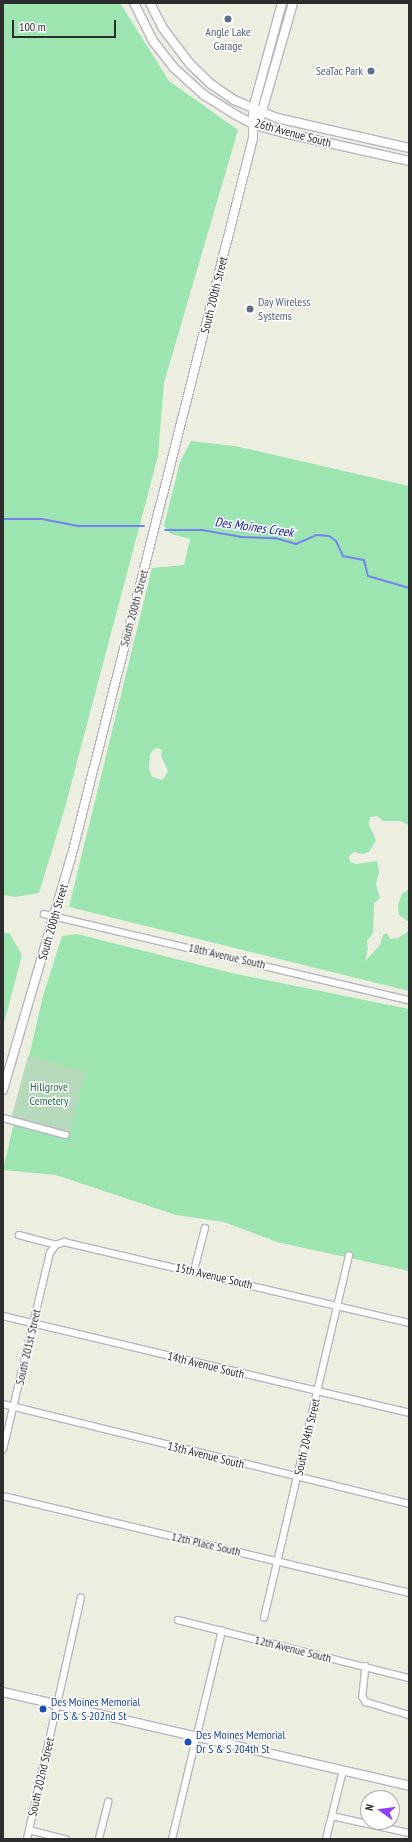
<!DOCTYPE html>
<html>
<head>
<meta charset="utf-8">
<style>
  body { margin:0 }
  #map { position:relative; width:412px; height:1842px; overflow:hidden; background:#ecefe0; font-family:"PT Sans Narrow",sans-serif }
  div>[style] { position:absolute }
  .green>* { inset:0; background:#9de5b0 }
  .cemetery>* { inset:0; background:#b7d9bb; transform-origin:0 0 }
  .stream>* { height:2px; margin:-1px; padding:0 1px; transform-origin:1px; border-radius:1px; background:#7384f0 }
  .roads { filter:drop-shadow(1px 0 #b9b3c1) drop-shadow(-1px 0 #b9b3c1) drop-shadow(0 1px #b9b3c1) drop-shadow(0 -1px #b9b3c1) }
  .street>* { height:5.5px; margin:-2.75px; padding:0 2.75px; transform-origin:2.75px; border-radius:2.75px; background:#fff }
  .secondary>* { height:8px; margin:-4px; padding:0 4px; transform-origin:4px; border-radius:4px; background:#fff }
  .dots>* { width:11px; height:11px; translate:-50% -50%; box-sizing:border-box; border:2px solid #fff; border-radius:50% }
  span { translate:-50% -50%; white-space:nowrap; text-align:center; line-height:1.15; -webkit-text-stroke:3px #fff; paint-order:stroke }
  .service-label { font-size:12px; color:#4e5e75 }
  .right { translate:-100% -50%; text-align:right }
  .left { translate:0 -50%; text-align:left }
  .street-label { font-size:12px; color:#2d2d2d }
  .park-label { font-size:12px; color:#1a6d3b }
  .transit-label { font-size:12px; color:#164399 }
  .water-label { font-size:13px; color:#0c14a2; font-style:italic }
  .frame { position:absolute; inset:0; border:4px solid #2d2d2d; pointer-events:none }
  .north { position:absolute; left:360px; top:1790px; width:40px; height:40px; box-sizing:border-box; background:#fff; border:1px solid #ababab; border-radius:50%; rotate:284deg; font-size:11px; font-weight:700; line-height:16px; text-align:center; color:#2d2d2d }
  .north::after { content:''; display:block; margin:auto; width:14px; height:18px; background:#8e40fc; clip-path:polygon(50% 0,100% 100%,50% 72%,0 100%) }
  .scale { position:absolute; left:12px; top:20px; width:104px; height:18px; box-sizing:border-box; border:2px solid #2d2d2d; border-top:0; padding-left:5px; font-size:12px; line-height:14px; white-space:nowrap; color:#2d2d2d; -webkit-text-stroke:3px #fff; paint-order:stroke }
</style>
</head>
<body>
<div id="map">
  <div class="green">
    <div style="clip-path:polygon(3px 3px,120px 3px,169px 81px,238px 130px,164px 383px,158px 456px,64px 811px,39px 893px,15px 897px,3px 895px)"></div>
    <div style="clip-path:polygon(evenodd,191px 441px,235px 446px,409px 486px,409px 825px,400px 821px,383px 821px,377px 816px,370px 817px,369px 825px,376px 840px,369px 852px,363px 854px,354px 852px,349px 856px,350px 862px,356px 864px,377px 861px,379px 871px,376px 884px,380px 898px,374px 903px,373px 933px,367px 941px,368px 949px,365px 961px,380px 945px,383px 935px,387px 933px,390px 939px,398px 938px,409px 931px,409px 991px,69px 907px,152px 568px,184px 565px,190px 539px,171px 534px,164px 526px,180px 462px,191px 441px,158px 748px,162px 750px,161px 756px,168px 771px,163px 780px,152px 777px,149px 769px,150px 755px,154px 749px,158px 748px)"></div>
    <div style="clip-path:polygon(409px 889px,409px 922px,399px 915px,398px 905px,402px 894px)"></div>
    <div style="clip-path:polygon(3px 932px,10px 934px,22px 955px,3px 1027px)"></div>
    <div style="clip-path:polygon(77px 934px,232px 973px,409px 1009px,409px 1271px,277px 1242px,224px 1222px,176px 1215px,56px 1175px,3px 1170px,43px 996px,62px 936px)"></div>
  </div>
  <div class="cemetery">
    <div style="left:28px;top:1056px;width:60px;height:63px;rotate:15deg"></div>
  </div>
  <div class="stream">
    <div style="left:3px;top:519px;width:39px"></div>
    <div style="left:42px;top:519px;width:38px;rotate:11deg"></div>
    <div style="left:79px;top:526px;width:65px"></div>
    <div style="left:165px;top:530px;width:37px"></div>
    <div style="left:202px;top:530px;width:39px;rotate:10deg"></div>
    <div style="left:240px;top:537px;width:35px;rotate:2deg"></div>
    <div style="left:275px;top:538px;width:22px;rotate:16deg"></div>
    <div style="left:296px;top:544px;width:22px;rotate:-24deg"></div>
    <div style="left:316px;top:535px;width:13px;rotate:4deg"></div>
    <div style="left:329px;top:536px;width:9px;rotate:36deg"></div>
    <div style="left:336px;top:541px;width:17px;rotate:65deg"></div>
    <div style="left:343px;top:556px;width:21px;rotate:11deg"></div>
    <div style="left:364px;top:560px;width:16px;rotate:76deg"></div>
    <div style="left:368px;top:576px;width:43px;rotate:16.3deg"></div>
  </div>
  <div class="roads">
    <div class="street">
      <div style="left:44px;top:914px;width:375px;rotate:13.3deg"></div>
      <div style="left:3px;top:1118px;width:65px;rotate:15.1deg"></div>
      <div style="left:19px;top:1235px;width:38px;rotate:15deg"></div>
      <div style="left:56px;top:1245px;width:9px;rotate:-21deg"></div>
      <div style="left:64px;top:1242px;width:354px;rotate:13.2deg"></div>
      <div style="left:194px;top:1271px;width:44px;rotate:-75.7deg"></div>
      <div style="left:3px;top:1316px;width:417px;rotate:13.4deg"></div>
      <div style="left:3px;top:1404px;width:418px;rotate:13.8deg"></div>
      <div style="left:3px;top:1450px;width:203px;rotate:-76.6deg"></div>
      <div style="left:50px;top:1253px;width:10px;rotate:-53deg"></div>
      <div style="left:3px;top:1496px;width:417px;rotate:13.4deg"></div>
      <div style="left:264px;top:1618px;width:372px;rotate:-76.8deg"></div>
      <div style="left:178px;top:1620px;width:238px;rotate:14.1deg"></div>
      <div style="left:366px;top:1666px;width:31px;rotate:96deg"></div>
      <div style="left:363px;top:1697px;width:6px;rotate:59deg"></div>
      <div style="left:366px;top:1702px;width:45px;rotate:16.8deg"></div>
      <div style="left:332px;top:1816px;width:79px;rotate:12.4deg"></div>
      <div style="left:29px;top:1830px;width:38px;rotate:14deg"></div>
      <div style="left:27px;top:1839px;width:247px;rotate:-77.4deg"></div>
      <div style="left:99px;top:1839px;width:38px;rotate:-76deg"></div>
      <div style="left:172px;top:1839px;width:214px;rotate:-76.5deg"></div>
      <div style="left:326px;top:1839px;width:70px;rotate:-76deg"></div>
    </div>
    <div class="secondary">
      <div style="left:134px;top:3px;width:42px;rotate:63.4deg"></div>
      <div style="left:153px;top:41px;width:33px;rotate:52deg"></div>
      <div style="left:173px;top:67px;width:42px;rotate:42.1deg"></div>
      <div style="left:204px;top:95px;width:38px;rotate:32deg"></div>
      <div style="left:236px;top:115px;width:21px;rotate:28deg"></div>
      <div style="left:255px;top:125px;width:30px;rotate:15deg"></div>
      <div style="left:284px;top:133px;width:128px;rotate:12.6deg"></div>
      <div style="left:150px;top:3px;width:27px;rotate:63deg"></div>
      <div style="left:162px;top:27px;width:46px;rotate:52.9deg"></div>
      <div style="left:190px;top:64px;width:29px;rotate:44deg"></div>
      <div style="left:211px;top:84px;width:28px;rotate:35deg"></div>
      <div style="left:234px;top:100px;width:47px;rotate:22.7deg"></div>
      <div style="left:277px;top:118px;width:135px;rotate:12.8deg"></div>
      <div style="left:260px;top:118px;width:120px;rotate:-74deg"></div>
      <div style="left:3px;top:1090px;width:242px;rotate:-73.7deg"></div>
      <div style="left:71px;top:858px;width:706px;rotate:-75.81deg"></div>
      <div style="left:244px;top:174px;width:37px;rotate:-76deg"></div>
      <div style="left:253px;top:138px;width:29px;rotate:-90deg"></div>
      <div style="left:253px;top:109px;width:110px;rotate:-74.7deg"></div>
      <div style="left:3px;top:1692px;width:417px;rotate:13deg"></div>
    </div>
  </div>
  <div class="dots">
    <div style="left:228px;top:19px;background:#5c6f8a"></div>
    <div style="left:371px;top:71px;background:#5c6f8a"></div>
    <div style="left:250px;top:309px;background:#5c6f8a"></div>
    <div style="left:43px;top:1709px;background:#1a4fb4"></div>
    <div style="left:188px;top:1742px;background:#1a4fb4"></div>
  </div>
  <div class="service-label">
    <span style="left:228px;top:39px">Angle Lake<br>Garage</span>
    <span class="right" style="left:363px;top:71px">SeaTac Park</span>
    <span class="left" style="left:258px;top:309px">Day Wireless<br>Systems</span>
  </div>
  <div class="street-label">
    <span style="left:293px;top:133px;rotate:15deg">26th Avenue South</span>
    <span style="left:214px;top:295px;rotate:-76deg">South 200th Street</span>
    <span style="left:134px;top:608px;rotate:-75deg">South 200th Street</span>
    <span style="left:53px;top:922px;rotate:-74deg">South 200th Street</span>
    <span style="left:227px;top:956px;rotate:13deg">18th Avenue South</span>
    <span style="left:214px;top:1276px;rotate:13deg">15th Avenue South</span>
    <span style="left:28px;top:1347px;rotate:-77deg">South 201st Street</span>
    <span style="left:206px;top:1365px;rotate:14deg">14th Avenue South</span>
    <span style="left:307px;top:1437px;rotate:-77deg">South 204th Street</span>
    <span style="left:206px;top:1455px;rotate:14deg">13th Avenue South</span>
    <span style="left:206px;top:1544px;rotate:13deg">12th Place South</span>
    <span style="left:293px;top:1649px;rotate:14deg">12th Avenue South</span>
    <span style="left:41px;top:1777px;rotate:-77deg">South 202nd Street</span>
  </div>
  <div class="park-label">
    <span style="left:49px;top:1094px">Hillgrove<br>Cemetery</span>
  </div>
  <div class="transit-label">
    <span class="left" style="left:51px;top:1709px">Des Moines Memorial<br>Dr S &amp; S 202nd St</span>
    <span class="left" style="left:196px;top:1742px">Des Moines Memorial<br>Dr S &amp; S 204th St</span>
  </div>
  <div class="water-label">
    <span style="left:254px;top:528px;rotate:8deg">Des Moines Creek</span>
  </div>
  <div class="frame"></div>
  <div class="north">N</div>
  <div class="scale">100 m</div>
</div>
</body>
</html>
